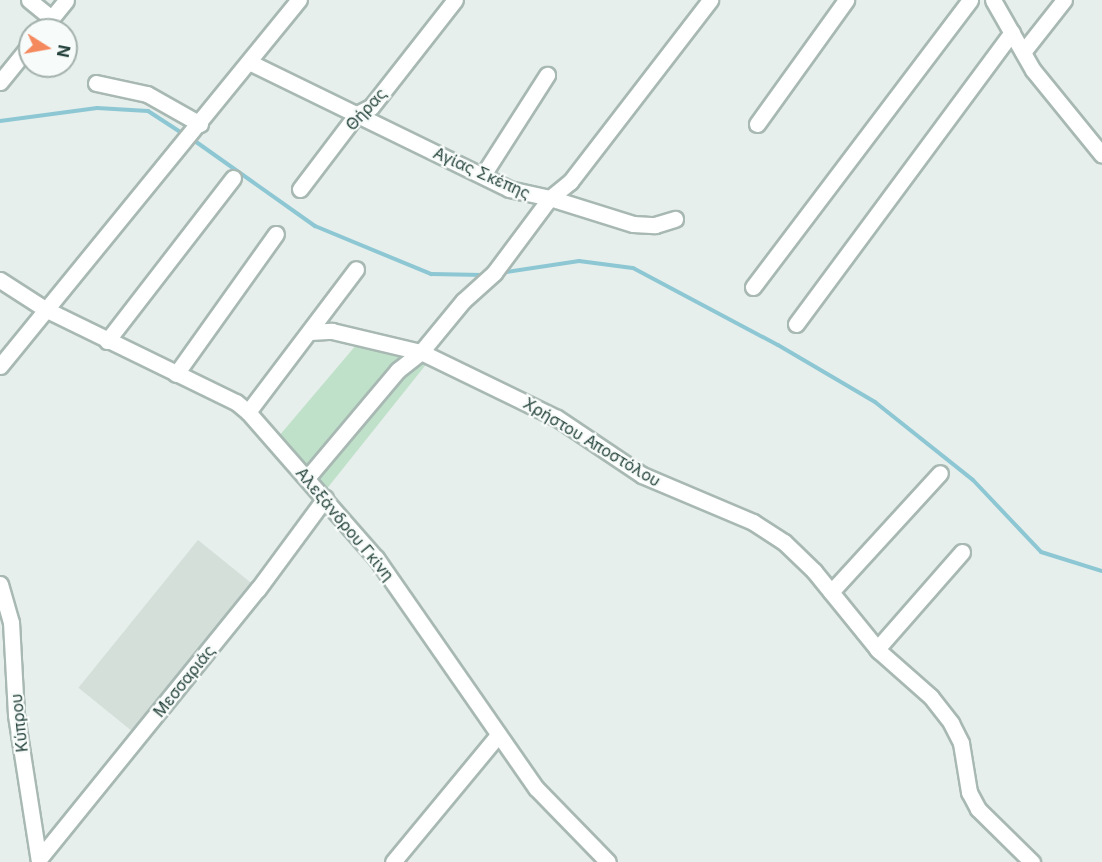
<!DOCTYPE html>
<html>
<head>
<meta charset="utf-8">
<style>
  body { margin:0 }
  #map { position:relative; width:1102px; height:862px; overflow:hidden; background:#e6efeb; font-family:Inter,sans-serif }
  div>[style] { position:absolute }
  .built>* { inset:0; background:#d4dfda; transform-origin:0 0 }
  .green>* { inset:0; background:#bfe0c9 }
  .stream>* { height:4px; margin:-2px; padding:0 2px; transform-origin:2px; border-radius:2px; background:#8dc7d4 }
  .roads { filter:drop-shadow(2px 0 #a8b8b3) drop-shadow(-2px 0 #a8b8b3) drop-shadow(0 2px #a8b8b3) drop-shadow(0 -2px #a8b8b3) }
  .minor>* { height:15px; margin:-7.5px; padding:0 7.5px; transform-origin:7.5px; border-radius:7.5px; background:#fff }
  span { translate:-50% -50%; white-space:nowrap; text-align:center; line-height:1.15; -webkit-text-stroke:4.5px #f7fbf9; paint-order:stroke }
  .street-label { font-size:16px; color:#24423b }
  .north { position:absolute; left:18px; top:18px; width:60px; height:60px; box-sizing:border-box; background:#f7fbf9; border:2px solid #a3b1ad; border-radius:50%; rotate:101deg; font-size:16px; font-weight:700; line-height:24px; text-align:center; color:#24423b }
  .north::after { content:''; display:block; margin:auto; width:21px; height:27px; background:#f5895e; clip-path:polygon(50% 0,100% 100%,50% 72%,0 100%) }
</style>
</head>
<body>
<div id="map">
  <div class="built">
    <div style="left:198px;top:540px;width:72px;height:190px;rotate:39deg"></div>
  </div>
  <div class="green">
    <div style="clip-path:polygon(357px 344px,428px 362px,325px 491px,279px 436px)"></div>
  </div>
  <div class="stream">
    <div style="left:0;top:121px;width:98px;rotate:-7.6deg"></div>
    <div style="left:97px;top:108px;width:51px;rotate:3.4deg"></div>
    <div style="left:148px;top:111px;width:44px;rotate:33deg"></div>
    <div style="left:192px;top:139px;width:151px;rotate:35.3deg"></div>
    <div style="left:315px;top:226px;width:126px;rotate:22.5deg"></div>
    <div style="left:431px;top:274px;width:52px;rotate:1.1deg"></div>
    <div style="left:499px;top:273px;width:81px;rotate:-8.5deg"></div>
    <div style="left:579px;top:261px;width:54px;rotate:7.4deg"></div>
    <div style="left:633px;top:268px;width:164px;rotate:28deg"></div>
    <div style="left:778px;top:345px;width:113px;rotate:30.4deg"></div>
    <div style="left:875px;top:402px;width:125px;rotate:38.5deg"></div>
    <div style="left:973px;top:480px;width:99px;rotate:46.6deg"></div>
    <div style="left:1041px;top:552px;width:64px;rotate:17.3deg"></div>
  </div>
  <div class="roads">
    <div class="minor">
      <div style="left:29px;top:0;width:28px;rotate:39deg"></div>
      <div style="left:993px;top:0;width:81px;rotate:60.3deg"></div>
      <div style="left:1033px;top:70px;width:109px;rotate:50.9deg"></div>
      <div style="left:42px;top:30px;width:38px;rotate:-51deg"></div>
      <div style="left:1023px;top:52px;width:66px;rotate:-51.7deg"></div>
      <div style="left:249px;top:62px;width:289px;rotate:26deg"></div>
      <div style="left:509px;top:189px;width:42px;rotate:12.4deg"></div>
      <div style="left:550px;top:198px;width:26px;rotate:-39deg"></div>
      <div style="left:570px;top:182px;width:230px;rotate:-52.4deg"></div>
      <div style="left:0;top:82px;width:48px;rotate:-51deg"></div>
      <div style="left:96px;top:83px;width:52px;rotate:12.2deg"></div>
      <div style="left:147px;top:94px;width:61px;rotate:29.5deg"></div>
      <div style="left:757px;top:124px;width:153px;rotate:-54.3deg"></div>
      <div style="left:483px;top:175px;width:119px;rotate:-57.4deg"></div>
      <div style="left:300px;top:189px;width:94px;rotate:-52.8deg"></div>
      <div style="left:357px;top:114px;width:16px;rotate:-27deg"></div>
      <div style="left:371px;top:107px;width:136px;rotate:-51.9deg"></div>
      <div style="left:0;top:280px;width:54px;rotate:32.8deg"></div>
      <div style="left:45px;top:309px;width:212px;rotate:26deg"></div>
      <div style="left:236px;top:402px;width:16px;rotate:40deg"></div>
      <div style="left:248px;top:412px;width:194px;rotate:48.8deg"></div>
      <div style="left:376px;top:558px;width:280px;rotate:55.2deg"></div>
      <div style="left:536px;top:788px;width:103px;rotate:45.8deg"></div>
      <div style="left:753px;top:287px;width:360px;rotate:-52.9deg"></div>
      <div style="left:796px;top:324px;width:363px;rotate:-53.5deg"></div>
      <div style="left:310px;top:332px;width:22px;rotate:-3deg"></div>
      <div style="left:332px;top:331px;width:91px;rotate:13.3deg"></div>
      <div style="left:421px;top:352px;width:151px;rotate:25.9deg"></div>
      <div style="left:557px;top:418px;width:102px;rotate:33.8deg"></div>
      <div style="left:642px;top:475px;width:121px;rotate:22.9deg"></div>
      <div style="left:753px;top:522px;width:37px;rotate:33deg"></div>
      <div style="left:784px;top:542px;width:42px;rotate:44deg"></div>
      <div style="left:814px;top:571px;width:103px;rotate:50.9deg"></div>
      <div style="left:879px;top:651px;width:69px;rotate:41.5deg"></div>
      <div style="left:931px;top:697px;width:33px;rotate:52deg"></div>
      <div style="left:951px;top:723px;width:22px;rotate:63deg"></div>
      <div style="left:961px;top:743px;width:50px;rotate:80.7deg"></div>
      <div style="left:969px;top:792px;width:19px;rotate:62deg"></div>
      <div style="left:978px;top:809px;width:76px;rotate:44.5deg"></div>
      <div style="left:107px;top:341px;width:206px;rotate:-52.3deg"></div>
      <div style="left:0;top:366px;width:473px;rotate:-50.8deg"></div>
      <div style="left:176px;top:374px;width:172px;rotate:-54.5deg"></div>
      <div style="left:248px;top:412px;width:179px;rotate:-52.9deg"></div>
      <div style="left:307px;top:478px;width:141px;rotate:-49.9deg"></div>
      <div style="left:398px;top:370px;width:29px;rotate:-38deg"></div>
      <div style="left:421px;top:352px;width:66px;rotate:-50.5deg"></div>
      <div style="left:463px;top:301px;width:42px;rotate:-42.1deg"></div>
      <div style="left:494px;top:273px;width:94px;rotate:-53.3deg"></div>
      <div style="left:550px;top:198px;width:87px;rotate:17.4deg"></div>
      <div style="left:633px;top:224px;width:22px;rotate:3deg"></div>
      <div style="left:655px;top:225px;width:21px;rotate:-17deg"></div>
      <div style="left:0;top:584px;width:40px;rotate:74deg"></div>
      <div style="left:11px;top:622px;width:93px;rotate:86.9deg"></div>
      <div style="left:16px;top:715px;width:149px;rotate:81.1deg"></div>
      <div style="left:831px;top:592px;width:161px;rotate:-47.5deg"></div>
      <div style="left:877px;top:649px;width:129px;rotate:-48.8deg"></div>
      <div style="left:39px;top:859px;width:348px;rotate:-51deg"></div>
      <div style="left:258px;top:589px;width:113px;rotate:-53.6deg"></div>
      <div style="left:393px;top:862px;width:165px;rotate:-50.4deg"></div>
    </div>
  </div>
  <div class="street-label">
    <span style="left:366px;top:109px;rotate:-47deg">Θήρας</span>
    <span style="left:482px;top:173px;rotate:24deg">Αγίας Σκέπης</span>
    <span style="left:592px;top:442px;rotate:31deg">Χρήστου Αποστόλου</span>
    <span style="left:345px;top:524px;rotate:50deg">Αλεξάνδρου Γκίνη</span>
    <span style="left:184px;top:681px;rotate:-51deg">Μεσσαριάς</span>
    <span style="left:19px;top:723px;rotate:-96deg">Κύπρου</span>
  </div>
  <div class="north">N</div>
</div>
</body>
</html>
